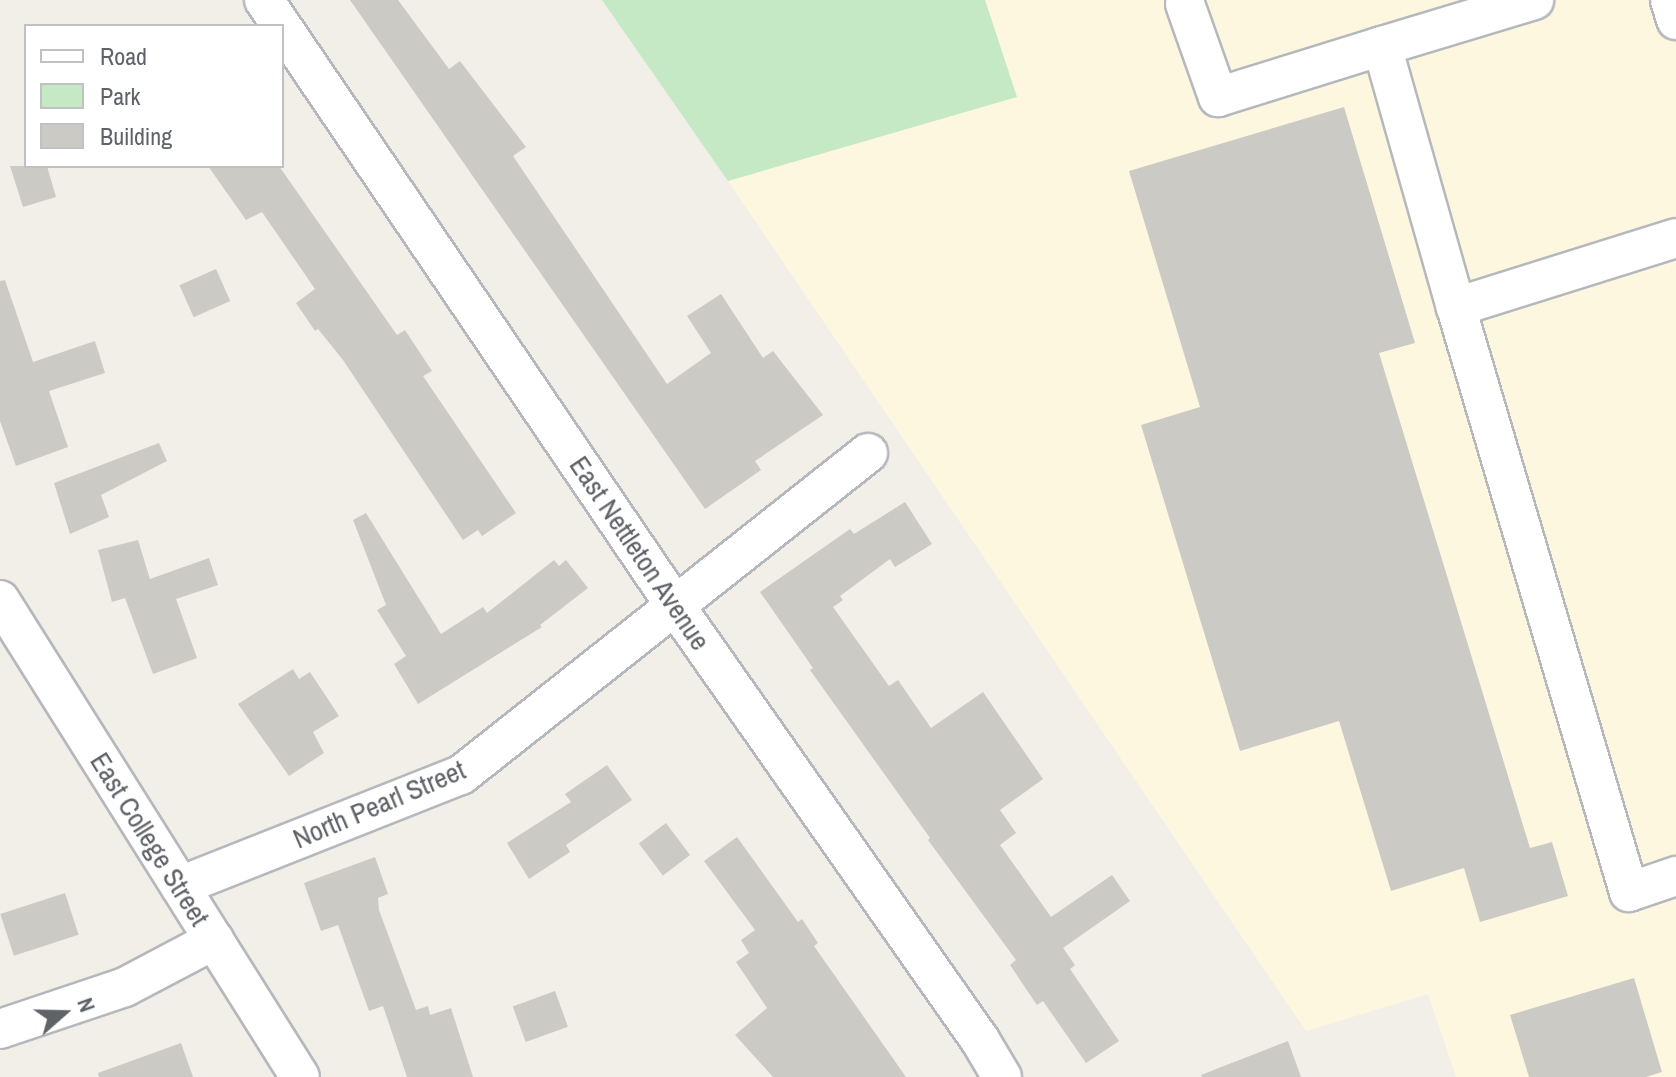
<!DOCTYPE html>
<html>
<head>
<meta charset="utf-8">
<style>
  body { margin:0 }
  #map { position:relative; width:1676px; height:1077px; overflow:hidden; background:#f1efe8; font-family:"Archivo Narrow",sans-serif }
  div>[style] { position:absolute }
  .commercial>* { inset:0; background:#fef7e0 }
  .green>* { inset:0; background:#c5e8c5 }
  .building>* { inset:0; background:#cccac5; transform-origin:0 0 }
  .roads { filter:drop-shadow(2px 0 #b5b8bc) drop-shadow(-2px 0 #b5b8bc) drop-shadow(0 2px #b5b8bc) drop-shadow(0 -2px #b5b8bc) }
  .minor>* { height:38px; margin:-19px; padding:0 19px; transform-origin:19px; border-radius:19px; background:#fff }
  span { translate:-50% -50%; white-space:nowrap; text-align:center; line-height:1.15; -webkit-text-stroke:6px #fff; paint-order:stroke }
  .street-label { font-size:28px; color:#5f6368 }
  .legend { position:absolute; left:24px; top:24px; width:260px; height:144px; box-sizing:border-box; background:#fff; border:2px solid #bfc1c3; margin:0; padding:10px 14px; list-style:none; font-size:24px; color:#5f6368 }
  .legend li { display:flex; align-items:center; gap:16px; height:40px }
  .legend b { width:40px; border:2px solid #bfc1c3 }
  .north { position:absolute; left:24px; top:973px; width:80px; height:80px; -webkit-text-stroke:6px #fff; paint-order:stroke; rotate:70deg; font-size:22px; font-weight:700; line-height:32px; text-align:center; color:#5f6368 }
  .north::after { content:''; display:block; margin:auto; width:28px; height:36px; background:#5f6368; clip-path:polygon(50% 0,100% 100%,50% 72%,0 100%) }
</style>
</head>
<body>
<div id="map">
  <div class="commercial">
    <div style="clip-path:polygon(985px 0,1676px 0,1676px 1077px,1456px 1077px,1428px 994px,1306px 1031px,728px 181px,1016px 97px)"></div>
  </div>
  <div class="green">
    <div style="clip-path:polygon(602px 0,985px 0,1017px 97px,728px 181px)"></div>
  </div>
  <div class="building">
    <div style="clip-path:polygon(350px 0,398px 0,449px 69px,460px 61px,526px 147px,513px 156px,667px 384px,711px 353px,687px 316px,721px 294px,763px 358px,773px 351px,823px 415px,755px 461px,761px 470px,705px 509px)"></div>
    <div style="clip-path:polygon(1344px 107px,1415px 343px,1379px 353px,1530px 848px,1552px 842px,1568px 896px,1480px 922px,1464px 868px,1391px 891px,1339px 721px,1240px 751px,1141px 425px,1200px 407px,1129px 171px)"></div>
    <div style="clip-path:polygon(10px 166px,47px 166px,56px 197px,23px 207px)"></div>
    <div style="clip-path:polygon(208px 166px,279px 166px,397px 335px,405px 330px,432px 371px,423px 376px,516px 513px,482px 536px,478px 530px,463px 540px,343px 360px,318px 329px,315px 331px,296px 303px,315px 289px,262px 212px,246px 220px)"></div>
    <div style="left:216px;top:269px;width:35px;height:40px;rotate:66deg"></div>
    <div style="clip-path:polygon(5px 280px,33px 362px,95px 341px,105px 373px,49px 391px,68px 447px,16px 466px,0 421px,0 281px)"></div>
    <div style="clip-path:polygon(159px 443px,167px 461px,101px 495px,109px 517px,70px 534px,54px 483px)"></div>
    <div style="clip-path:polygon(905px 502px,932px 544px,895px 567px,890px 559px,840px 596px,843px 600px,833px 607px,889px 686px,898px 680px,931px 728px,983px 692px,1043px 779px,1000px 810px,1016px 833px,1000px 845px,1051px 917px,1112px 875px,1130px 901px,1063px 948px,1075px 965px,1070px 969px,1119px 1041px,1086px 1063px,1043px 1001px,1037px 1005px,1010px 965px,1016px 960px,928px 840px,930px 838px,810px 670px,813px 668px,760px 592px,850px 529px,854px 534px)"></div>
    <div style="clip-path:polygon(366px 513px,441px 634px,483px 607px,487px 613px,554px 560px,559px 566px,566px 560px,588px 588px,540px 625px,542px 627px,418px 704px,394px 664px,406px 656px,377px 610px,386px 605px,353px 520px)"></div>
    <div style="clip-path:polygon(138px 540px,150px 579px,209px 558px,218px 585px,176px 599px,197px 658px,153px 674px,125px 598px,112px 602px,98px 550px)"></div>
    <div style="clip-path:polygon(293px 669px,299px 679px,310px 672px,339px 716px,313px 732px,324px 753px,289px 776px,238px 704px)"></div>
    <div style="clip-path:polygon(607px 765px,632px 800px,566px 845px,570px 852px,529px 879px,507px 843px,571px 802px,565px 794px)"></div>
    <div style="left:666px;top:823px;width:40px;height:34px;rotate:53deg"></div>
    <div style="clip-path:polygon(737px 837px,798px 922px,802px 919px,818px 943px,814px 946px,906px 1077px,773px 1077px,735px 1035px,767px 1008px,736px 962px,749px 953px,741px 940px,755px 930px,704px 861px)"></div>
    <div style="clip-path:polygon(375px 857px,388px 894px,378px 898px,379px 910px,416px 1010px,428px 1006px,430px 1015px,451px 1008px,473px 1077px,407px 1077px,383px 1006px,369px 1011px,338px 925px,321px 931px,304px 883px)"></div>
    <div style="left:65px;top:893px;width:44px;height:68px;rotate:72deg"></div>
    <div style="clip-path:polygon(1634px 978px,1662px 1072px,1646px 1077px,1529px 1077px,1510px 1015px)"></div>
    <div style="left:555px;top:991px;width:38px;height:45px;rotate:70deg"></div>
    <div style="clip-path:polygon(1288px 1041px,1301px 1077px,1202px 1077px,1201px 1075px)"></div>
    <div style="clip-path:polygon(181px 1043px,193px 1077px,99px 1077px,98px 1073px)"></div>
  </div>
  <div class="roads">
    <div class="minor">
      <div style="left:264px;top:0;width:734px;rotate:55.83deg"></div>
      <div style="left:676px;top:607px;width:529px;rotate:54.93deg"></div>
      <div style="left:980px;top:1040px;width:43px;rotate:59.3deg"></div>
      <div style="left:1670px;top:0;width:21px;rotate:73deg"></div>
      <div style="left:1185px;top:4px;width:99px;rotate:70.5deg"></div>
      <div style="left:1218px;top:97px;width:172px;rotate:-17.3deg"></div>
      <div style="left:1382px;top:46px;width:271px;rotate:74.2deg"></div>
      <div style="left:1382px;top:46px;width:159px;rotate:-16.8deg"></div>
      <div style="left:1676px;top:238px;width:231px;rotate:162.6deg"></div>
      <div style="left:1456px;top:307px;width:610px;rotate:73.53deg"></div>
      <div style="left:1629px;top:892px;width:50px;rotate:-18.8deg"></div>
      <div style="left:0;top:600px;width:563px;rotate:57.83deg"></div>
      <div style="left:180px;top:886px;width:302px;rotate:-21.6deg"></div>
      <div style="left:461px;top:775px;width:519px;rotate:-38.35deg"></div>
      <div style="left:0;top:1029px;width:132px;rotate:-18.6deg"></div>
      <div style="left:125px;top:987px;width:101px;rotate:-27.8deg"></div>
    </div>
  </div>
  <div class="street-label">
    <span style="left:640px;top:553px;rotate:56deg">East Nettleton Avenue</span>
    <span style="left:379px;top:804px;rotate:-23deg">North Pearl Street</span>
    <span style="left:150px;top:839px;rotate:58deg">East College Street</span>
  </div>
  <ul class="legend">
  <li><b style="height:10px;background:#fff"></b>Road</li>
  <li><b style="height:22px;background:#c5e8c5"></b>Park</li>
  <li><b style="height:22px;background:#cccac5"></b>Building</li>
  </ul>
  <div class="north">N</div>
</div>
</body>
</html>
